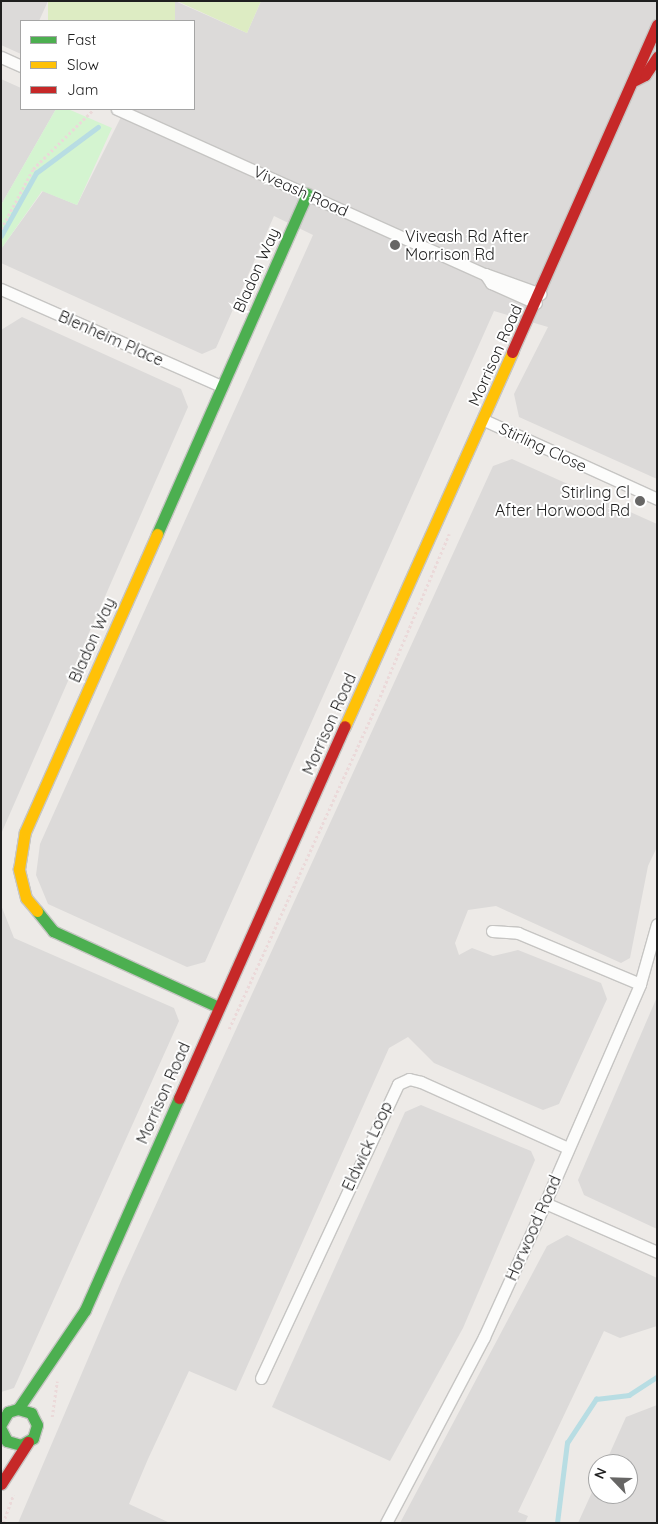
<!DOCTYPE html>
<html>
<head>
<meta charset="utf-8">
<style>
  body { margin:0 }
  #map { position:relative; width:658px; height:1524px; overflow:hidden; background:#edeae7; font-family:Quicksand,sans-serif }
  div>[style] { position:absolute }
  .residential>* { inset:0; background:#dcdad9 }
  .grass>* { inset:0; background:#ddecc3; transform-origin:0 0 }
  .park>* { inset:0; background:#d4f4d0 }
  .stream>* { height:4.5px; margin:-2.25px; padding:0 2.25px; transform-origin:2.25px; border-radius:2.25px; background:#b8dde3 }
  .path>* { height:2.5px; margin-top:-1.25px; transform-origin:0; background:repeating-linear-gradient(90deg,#ebd9d9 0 2.5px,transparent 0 5px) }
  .roads { filter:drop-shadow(1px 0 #c6c5c3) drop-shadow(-1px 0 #c6c5c3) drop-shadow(0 1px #c6c5c3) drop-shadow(0 -1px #c6c5c3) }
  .street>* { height:11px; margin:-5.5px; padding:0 5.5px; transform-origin:5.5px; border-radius:5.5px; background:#fcfcfb }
  .fast>* { height:11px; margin:-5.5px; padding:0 5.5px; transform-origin:5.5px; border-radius:5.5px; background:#4caf50 }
  .slow>* { height:11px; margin:-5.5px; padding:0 5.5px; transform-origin:5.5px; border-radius:5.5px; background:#ffc107 }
  .jam>* { height:11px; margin:-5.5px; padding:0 5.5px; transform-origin:5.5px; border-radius:5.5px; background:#c62828 }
  .dots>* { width:14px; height:14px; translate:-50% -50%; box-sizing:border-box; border:2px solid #fff; border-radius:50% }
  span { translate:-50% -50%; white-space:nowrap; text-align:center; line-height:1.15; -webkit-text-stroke:4px #fff; paint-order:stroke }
  .street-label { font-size:16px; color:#1f1f1f }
  .poi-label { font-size:16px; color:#1f1f1f }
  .left { translate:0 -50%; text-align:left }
  .right { translate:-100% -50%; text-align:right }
  .frame { position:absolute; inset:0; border:2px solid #1f1f1f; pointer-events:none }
  .legend { position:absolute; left:20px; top:20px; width:175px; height:90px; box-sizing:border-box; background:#fff; border:1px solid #a5a5a5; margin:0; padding:6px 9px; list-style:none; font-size:15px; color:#1f1f1f }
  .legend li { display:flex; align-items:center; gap:10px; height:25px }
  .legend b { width:25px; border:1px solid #a5a5a5 }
  .north { position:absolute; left:588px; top:1454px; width:50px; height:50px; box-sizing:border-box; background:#fff; border:1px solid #a5a5a5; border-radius:50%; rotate:294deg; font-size:14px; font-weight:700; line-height:20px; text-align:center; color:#1f1f1f }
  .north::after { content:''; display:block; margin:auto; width:18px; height:22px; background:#676665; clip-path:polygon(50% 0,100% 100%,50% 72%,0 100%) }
</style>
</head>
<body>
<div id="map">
  <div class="residential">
    <div style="clip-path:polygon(1px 1px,48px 1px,39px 21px,21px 21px,21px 54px,1px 45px)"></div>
    <div style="clip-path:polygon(175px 1px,247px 33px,261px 1px,657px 1px,657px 479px,519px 417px,514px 394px,548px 327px,494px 311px,205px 962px,187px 967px,48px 904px,36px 875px,40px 844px,313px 235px,274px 216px,216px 348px,202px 354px,1px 263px,1px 249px,43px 191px,77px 205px,125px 109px,194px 109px,194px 21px,167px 21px)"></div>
    <div style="clip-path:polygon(1px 79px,21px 88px,21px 109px,56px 109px,1px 205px)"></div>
    <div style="clip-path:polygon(22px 317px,181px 389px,188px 407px,1px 834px,1px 330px)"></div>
    <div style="clip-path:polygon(512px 459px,657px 524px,657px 847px,648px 866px,630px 958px,621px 963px,496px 906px,468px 910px,455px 943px,459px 955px,472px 948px,493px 956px,518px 950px,601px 983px,607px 999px,559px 1104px,543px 1110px,434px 1063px,408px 1037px,389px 1048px,236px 1391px,189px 1371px,148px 1459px,129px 1504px,170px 1523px,18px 1523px,122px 1279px,493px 466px)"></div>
    <div style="clip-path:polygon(1px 905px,14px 938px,174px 1008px,179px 1021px,14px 1388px,1px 1392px)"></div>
    <div style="clip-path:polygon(657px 997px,657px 1229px,584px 1195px,578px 1180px)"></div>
    <div style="clip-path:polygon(421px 1105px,531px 1151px,535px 1160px,463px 1328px,390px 1461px,272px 1407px,405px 1112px)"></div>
    <div style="clip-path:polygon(567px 1235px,657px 1278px,657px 1326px,620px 1338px,604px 1331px,518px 1512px,528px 1516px,525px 1523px,400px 1523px,547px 1246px)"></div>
    <div style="clip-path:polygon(657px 1405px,657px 1523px,578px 1523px,598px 1479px,598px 1494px,628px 1494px,628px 1464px,605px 1464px,626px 1417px)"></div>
  </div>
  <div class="grass">
    <div style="left:48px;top:1px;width:127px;height:22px"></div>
    <div style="clip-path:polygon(177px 1px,261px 1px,247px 33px)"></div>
  </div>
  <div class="park">
    <div style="clip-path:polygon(56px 109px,68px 109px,112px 128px,77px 205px,42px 191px,1px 249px,1px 205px)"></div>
  </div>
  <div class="stream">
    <div style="left:1px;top:236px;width:72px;rotate:-60.9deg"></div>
    <div style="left:36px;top:173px;width:77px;rotate:-36.6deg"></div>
    <div style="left:557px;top:1523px;width:81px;rotate:-82.9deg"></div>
    <div style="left:567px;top:1443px;width:53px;rotate:-56.6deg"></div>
    <div style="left:596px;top:1399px;width:33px;rotate:-7deg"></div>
    <div style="left:629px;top:1395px;width:33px;rotate:-33deg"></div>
  </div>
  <div class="path">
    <div style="left:1px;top:229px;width:68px;rotate:-61.9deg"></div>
    <div style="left:33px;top:169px;width:84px;rotate:-44.5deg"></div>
    <div style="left:229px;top:1029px;width:355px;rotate:-65.5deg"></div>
    <div style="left:376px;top:706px;width:187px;rotate:-67deg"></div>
    <div style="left:52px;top:1417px;width:36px;rotate:-82deg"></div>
    <div style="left:3px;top:1523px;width:30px;rotate:-70deg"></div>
  </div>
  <div class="roads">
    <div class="street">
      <div style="left:1px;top:57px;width:22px;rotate:24deg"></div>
      <div style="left:117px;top:109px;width:403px;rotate:24.2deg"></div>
      <div style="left:485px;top:274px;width:59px;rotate:19.7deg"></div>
      <div style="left:485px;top:274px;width:11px;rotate:56deg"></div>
      <div style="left:491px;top:283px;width:49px;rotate:24deg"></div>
      <div style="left:1px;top:289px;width:240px;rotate:23.8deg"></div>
      <div style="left:484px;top:420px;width:190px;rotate:24.5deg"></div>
      <div style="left:492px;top:931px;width:26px;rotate:4deg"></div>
      <div style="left:518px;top:933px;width:132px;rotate:22.7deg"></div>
      <div style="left:545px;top:1203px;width:122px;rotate:23.6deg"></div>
      <div style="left:261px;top:1378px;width:324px;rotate:-65deg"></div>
      <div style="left:398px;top:1084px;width:12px;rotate:-24deg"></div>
      <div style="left:409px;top:1079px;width:12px;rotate:14deg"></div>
      <div style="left:421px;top:1082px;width:161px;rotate:24.2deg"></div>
      <div style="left:386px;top:1523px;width:210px;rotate:-62.2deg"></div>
      <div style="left:484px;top:1337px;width:147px;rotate:-65.5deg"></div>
      <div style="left:545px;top:1203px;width:239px;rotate:-66.5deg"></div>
      <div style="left:640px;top:984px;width:62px;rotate:-74.2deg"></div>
    </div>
    <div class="fast">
      <div style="left:157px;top:534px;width:372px;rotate:-66.2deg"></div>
      <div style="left:37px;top:911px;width:26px;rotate:51deg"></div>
      <div style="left:53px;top:931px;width:182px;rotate:24.7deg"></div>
      <div style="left:18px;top:1409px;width:120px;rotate:-55.9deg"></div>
      <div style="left:85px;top:1310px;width:232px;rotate:-66.1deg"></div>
      <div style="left:1px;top:1424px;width:14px;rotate:-60deg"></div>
      <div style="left:8px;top:1412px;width:10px;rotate:-17deg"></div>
      <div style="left:18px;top:1409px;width:14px;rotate:17deg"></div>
      <div style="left:31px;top:1413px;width:13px;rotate:63deg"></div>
      <div style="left:37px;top:1425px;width:14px;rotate:107deg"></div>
      <div style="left:33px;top:1438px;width:14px;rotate:150deg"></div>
      <div style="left:21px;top:1445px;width:15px;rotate:-164deg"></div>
      <div style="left:7px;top:1441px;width:13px;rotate:-117deg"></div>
    </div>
    <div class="slow">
      <div style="left:345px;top:726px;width:410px;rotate:-65.9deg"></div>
      <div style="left:37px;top:911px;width:17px;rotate:-130deg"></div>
      <div style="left:26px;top:898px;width:30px;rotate:-104deg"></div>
      <div style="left:19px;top:869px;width:37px;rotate:-81deg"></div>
      <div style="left:25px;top:832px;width:326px;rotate:-66.1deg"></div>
    </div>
    <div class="jam">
      <div style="left:635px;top:80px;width:11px;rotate:-27deg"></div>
      <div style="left:645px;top:75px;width:22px;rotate:-56deg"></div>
      <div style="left:512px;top:352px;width:358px;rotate:-66.1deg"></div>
      <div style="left:179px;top:1098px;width:407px;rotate:-66deg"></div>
      <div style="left:1px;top:1484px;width:50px;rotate:-57.3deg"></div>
    </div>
  </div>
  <div class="dots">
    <div style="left:395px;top:245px;background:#676665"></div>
    <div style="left:640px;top:501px;background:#676665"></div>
  </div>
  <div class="street-label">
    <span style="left:301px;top:191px;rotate:24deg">Viveash Road</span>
    <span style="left:256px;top:270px;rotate:-66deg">Bladon Way</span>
    <span style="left:111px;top:338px;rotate:24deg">Blenheim Place</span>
    <span style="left:495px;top:355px;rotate:-66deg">Morrison Road</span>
    <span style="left:543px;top:447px;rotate:25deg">Stirling Close</span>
    <span style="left:92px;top:640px;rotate:-66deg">Bladon Way</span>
    <span style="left:329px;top:724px;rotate:-66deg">Morrison Road</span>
    <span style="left:163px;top:1093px;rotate:-66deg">Morrison Road</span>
    <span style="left:367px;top:1146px;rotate:-65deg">Eldwick Loop</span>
    <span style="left:533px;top:1228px;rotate:-66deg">Horwood Road</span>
  </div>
  <div class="poi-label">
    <span class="left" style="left:405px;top:245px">Viveash Rd After<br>Morrison Rd</span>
    <span class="right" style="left:630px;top:501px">Stirling Cl<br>After Horwood Rd</span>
  </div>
  <div class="frame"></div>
  <ul class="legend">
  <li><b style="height:6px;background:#4caf50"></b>Fast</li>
  <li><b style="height:6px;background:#ffc107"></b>Slow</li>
  <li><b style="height:6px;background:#c62828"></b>Jam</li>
  </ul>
  <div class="north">N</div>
</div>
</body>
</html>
